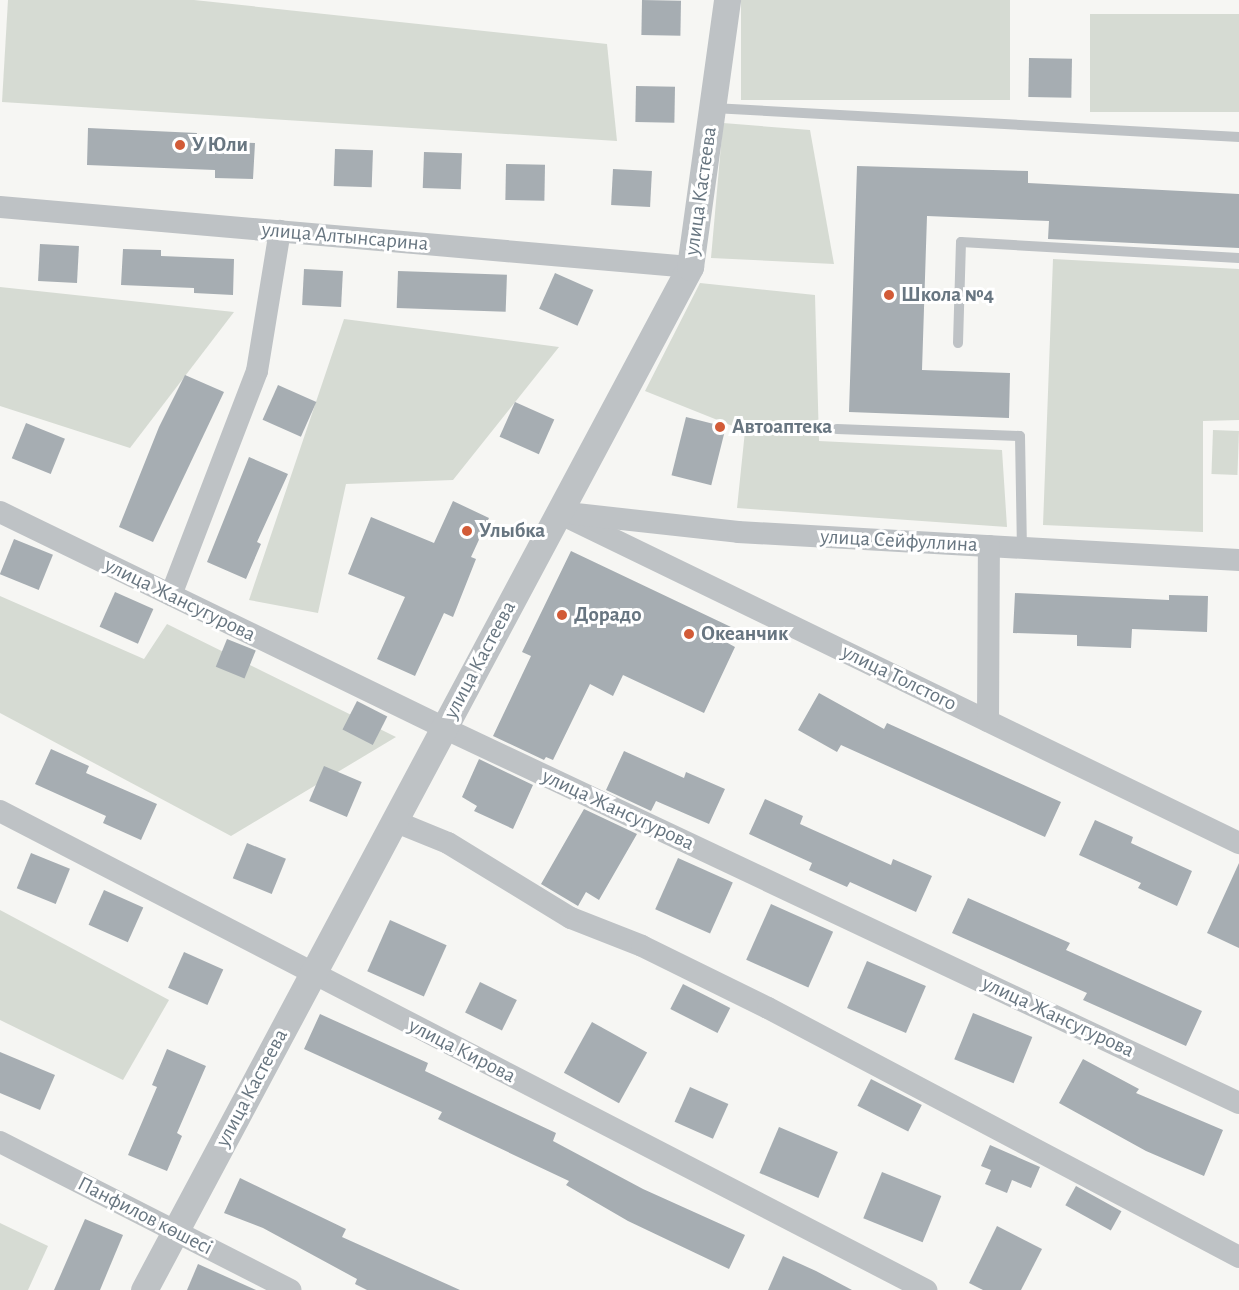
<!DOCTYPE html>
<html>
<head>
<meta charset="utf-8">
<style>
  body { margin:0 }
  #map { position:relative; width:1239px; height:1290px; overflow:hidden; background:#f6f6f3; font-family:"Alegreya Sans",sans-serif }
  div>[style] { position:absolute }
  .green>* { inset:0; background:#d6dbd3; transform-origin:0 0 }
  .building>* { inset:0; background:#a6adb2; transform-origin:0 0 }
  .service>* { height:10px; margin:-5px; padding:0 5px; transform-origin:5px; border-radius:5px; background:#bec2c5 }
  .minor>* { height:22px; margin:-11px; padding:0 11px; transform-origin:11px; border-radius:11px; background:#bec2c5 }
  .tertiary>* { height:27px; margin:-13.5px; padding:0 13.5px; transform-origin:13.5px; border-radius:13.5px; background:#bec2c5 }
  .dots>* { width:16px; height:16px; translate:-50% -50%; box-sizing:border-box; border:3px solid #fff; border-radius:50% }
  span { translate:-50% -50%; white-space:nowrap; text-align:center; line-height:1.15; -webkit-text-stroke:6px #fff; paint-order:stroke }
  .poi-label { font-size:21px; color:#687681; font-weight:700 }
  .left { translate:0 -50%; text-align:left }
  .street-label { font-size:21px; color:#687681 }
</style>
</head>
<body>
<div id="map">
  <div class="green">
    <div style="clip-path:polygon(8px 0,194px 0,607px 44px,617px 141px,2px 102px)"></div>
    <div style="left:741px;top:0;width:269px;height:100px"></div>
    <div style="left:1090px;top:14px;width:149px;height:98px"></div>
    <div style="clip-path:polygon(723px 123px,810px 130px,834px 264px,711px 258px)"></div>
    <div style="clip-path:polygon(1053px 259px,1239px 269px,1239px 420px,1203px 421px,1203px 532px,1043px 525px)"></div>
    <div style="clip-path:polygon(700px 283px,815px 295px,819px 441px,1002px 450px,1007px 527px,737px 508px,745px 431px,645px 391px)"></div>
    <div style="clip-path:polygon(0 287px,234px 312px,130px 448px,0 406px)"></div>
    <div style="clip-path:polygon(344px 319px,559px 347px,453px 480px,346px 484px,318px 613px,249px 600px)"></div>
    <div style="left:1213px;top:430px;width:26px;height:44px;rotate:2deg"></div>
    <div style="clip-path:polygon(0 596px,144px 659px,167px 624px,396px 737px,231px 836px,0 713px)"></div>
    <div style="clip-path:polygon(0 910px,169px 1000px,123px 1080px,0 1020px)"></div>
    <div style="clip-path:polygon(0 1223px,48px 1246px,28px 1290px,0 1290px)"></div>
  </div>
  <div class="building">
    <div style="left:642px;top:0;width:39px;height:35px;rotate:1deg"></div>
    <div style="left:1029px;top:58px;width:43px;height:39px;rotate:1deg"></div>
    <div style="left:636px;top:86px;width:39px;height:36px;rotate:1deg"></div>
    <div style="clip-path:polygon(88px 128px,197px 133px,196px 141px,255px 143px,253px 179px,215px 178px,215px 170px,87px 165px)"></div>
    <div style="left:335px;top:149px;width:38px;height:37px;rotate:2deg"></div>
    <div style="left:424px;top:152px;width:38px;height:36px;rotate:2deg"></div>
    <div style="left:506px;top:164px;width:39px;height:36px;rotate:1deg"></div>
    <div style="clip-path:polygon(857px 166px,1028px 171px,1028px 183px,1239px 194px,1239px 248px,1048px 239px,1049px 221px,927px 216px,922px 370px,1010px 373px,1009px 418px,849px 412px)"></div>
    <div style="left:613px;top:169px;width:39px;height:36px;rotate:3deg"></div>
    <div style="left:40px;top:244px;width:39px;height:37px;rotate:3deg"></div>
    <div style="clip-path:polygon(123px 249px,161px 250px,161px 256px,234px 259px,233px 295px,194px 293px,194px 288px,121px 285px)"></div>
    <div style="left:304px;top:269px;width:39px;height:36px;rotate:3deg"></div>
    <div style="left:398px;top:271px;width:109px;height:37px;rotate:2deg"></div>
    <div style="left:555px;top:273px;width:42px;height:39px;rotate:24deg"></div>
    <div style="clip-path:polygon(185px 375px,224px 392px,153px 542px,119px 527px,159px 427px)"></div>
    <div style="left:278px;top:385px;width:42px;height:38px;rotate:24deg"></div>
    <div style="left:515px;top:402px;width:43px;height:38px;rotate:24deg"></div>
    <div style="left:686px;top:417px;width:41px;height:60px;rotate:14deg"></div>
    <div style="left:26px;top:423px;width:42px;height:38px;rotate:22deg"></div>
    <div style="clip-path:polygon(249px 457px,288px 474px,257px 542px,261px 544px,246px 579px,207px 562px)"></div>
    <div style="clip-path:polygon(453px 501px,489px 518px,471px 557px,476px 559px,453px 617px,444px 613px,415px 676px,377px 659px,405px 597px,348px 574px,371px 517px,434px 543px)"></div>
    <div style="left:14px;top:539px;width:42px;height:38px;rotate:22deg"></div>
    <div style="clip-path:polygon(571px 551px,731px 627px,724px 641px,735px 647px,704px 713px,623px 675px,613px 696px,590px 684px,553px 760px,546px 757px,544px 760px,493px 736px,531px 656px,522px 652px)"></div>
    <div style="left:115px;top:592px;width:42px;height:38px;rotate:24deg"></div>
    <div style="clip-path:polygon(1015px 593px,1169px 600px,1169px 595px,1208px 596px,1207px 632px,1132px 629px,1131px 648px,1077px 646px,1077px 635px,1013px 633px)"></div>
    <div style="left:227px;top:639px;width:31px;height:30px;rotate:22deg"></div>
    <div style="clip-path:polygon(819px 693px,884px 729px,887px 723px,1061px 802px,1045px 837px,841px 745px,837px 752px,798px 730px)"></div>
    <div style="left:357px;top:701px;width:34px;height:32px;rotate:27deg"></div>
    <div style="clip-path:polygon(51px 749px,89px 766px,86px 773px,157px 804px,141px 840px,103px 823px,106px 816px,35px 784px)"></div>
    <div style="clip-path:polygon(624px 751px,684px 778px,686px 772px,725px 789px,709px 824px,656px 801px,651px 811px,606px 790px)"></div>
    <div style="clip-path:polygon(479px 759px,533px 785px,513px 829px,474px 811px,477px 806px,462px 797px)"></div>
    <div style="left:324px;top:766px;width:41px;height:38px;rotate:23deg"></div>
    <div style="clip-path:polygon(765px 799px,803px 816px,800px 824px,891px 865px,893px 859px,932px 876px,916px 912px,850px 882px,847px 887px,809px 870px,812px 863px,749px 834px)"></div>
    <div style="clip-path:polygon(584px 809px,637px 834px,599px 900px,586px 892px,578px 906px,541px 884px)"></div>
    <div style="clip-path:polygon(1095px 820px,1133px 837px,1131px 843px,1192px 871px,1177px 906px,1138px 888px,1141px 883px,1079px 855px)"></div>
    <div style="left:247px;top:843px;width:42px;height:38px;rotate:22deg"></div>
    <div style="left:31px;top:853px;width:42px;height:38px;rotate:22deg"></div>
    <div style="left:678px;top:858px;width:60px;height:56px;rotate:24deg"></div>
    <div style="clip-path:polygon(1239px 863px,1239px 948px,1207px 933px)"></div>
    <div style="left:104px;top:890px;width:43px;height:38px;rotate:24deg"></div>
    <div style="clip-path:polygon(968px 898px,1070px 943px,1066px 950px,1202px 1011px,1186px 1046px,1083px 1000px,1087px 993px,952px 933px)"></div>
    <div style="left:771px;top:904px;width:68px;height:61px;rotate:24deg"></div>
    <div style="left:390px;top:920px;width:62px;height:56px;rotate:24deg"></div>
    <div style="left:184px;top:952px;width:43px;height:39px;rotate:24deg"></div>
    <div style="left:867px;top:961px;width:64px;height:51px;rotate:23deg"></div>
    <div style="left:480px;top:982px;width:41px;height:34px;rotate:26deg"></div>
    <div style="left:683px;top:984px;width:53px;height:28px;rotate:27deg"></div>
    <div style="left:973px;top:1013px;width:64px;height:50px;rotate:22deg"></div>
    <div style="clip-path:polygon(320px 1014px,428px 1063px,425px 1071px,556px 1133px,553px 1141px,643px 1189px,745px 1235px,729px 1269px,628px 1221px,566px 1185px,569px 1181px,438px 1119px,442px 1112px,304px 1049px)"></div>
    <div style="left:592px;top:1022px;width:63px;height:58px;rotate:29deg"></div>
    <div style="clip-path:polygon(167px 1049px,206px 1066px,177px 1133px,182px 1136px,167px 1171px,128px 1155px,157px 1087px,152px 1085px)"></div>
    <div style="clip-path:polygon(0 1052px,55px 1075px,40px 1110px,0 1093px)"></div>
    <div style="clip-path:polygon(1083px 1059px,1139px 1089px,1136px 1093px,1223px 1130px,1204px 1176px,1146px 1151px,1059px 1103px)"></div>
    <div style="left:871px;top:1079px;width:57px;height:30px;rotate:27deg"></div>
    <div style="left:690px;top:1087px;width:42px;height:38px;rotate:24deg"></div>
    <div style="left:779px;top:1127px;width:64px;height:50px;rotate:23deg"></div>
    <div style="clip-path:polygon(990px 1145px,1040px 1167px,1031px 1188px,1012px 1180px,1007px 1193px,985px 1184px,991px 1170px,981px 1166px)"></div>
    <div style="left:882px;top:1172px;width:64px;height:50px;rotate:22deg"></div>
    <div style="clip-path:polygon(240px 1178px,346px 1229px,342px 1237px,460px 1290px,367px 1290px,355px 1284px,357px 1279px,263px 1228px,224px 1213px)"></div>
    <div style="left:1076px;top:1186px;width:52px;height:22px;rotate:29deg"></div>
    <div style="clip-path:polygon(85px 1219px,123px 1235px,100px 1290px,54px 1290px)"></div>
    <div style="clip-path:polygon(997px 1226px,1042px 1249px,1021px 1290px,983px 1290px,969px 1283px)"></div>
    <div style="clip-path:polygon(783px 1256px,816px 1271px,852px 1290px,768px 1290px)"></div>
    <div style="clip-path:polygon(198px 1264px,256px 1290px,187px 1290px)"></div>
  </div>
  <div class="service">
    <div style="left:713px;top:108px;width:527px;rotate:3.16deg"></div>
    <div style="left:958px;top:343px;width:101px;rotate:-88.3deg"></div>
    <div style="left:961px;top:242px;width:278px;rotate:3.3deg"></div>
    <div style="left:837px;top:429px;width:183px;rotate:2.2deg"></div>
    <div style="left:1020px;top:436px;width:112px;rotate:89deg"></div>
  </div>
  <div class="minor">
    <div style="left:0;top:207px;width:693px;rotate:4.97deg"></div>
    <div style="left:0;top:512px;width:494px;rotate:25.9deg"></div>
    <div style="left:444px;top:728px;width:879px;rotate:25.25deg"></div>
    <div style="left:559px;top:513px;width:756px;rotate:25.89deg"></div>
    <div style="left:576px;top:514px;width:163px;rotate:6.3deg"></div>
    <div style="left:738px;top:532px;width:502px;rotate:3.2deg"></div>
    <div style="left:171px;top:595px;width:240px;rotate:-69deg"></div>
    <div style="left:257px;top:371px;width:142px;rotate:-80.7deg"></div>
    <div style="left:988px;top:721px;width:175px;rotate:-89.7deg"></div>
    <div style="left:0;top:811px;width:1043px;rotate:27.35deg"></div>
    <div style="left:394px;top:821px;width:58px;rotate:22.2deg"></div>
    <div style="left:448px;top:843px;width:144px;rotate:31.4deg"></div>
    <div style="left:571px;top:918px;width:76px;rotate:21.5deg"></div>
    <div style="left:642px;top:946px;width:140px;rotate:26.2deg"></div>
    <div style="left:768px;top:1008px;width:533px;rotate:27.86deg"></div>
    <div style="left:0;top:1142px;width:326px;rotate:27deg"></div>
  </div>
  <div class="tertiary">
    <div style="left:144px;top:1290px;width:1160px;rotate:-61.91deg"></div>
    <div style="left:690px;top:267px;width:270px;rotate:-82.1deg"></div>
  </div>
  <div class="dots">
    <div style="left:180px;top:145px;background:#d25b37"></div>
    <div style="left:889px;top:295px;background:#d25b37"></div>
    <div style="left:720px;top:427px;background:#d25b37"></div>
    <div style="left:467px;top:531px;background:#d25b37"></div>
    <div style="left:562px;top:615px;background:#d25b37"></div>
    <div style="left:689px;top:634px;background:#d25b37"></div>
  </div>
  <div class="poi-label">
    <span class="left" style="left:192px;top:145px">У Юли</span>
    <span class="left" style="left:901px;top:295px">Школа №4</span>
    <span class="left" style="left:732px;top:427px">Автоаптека</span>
    <span class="left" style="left:479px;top:531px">Улыбка</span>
    <span class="left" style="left:574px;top:615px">Дорадо</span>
    <span class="left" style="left:701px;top:634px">Океанчик</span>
  </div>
  <div class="street-label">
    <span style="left:701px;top:191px;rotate:-82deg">улица Кастеева</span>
    <span style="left:345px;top:237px;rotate:5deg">улица Алтынсарина</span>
    <span style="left:899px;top:541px;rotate:3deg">улица Сейфуллина</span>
    <span style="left:180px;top:600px;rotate:26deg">улица Жансугурова</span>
    <span style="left:480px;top:660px;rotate:-62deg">улица Кастеева</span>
    <span style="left:899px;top:678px;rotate:26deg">улица Толстого</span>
    <span style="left:618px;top:810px;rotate:25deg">улица Жансугурова</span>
    <span style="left:1058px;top:1017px;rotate:25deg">улица Жансугурова</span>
    <span style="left:462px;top:1051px;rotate:27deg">улица Кирова</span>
    <span style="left:252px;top:1088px;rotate:-62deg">улица Кастеева</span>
    <span style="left:145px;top:1216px;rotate:27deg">Панфилов көшесі</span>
  </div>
</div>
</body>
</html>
